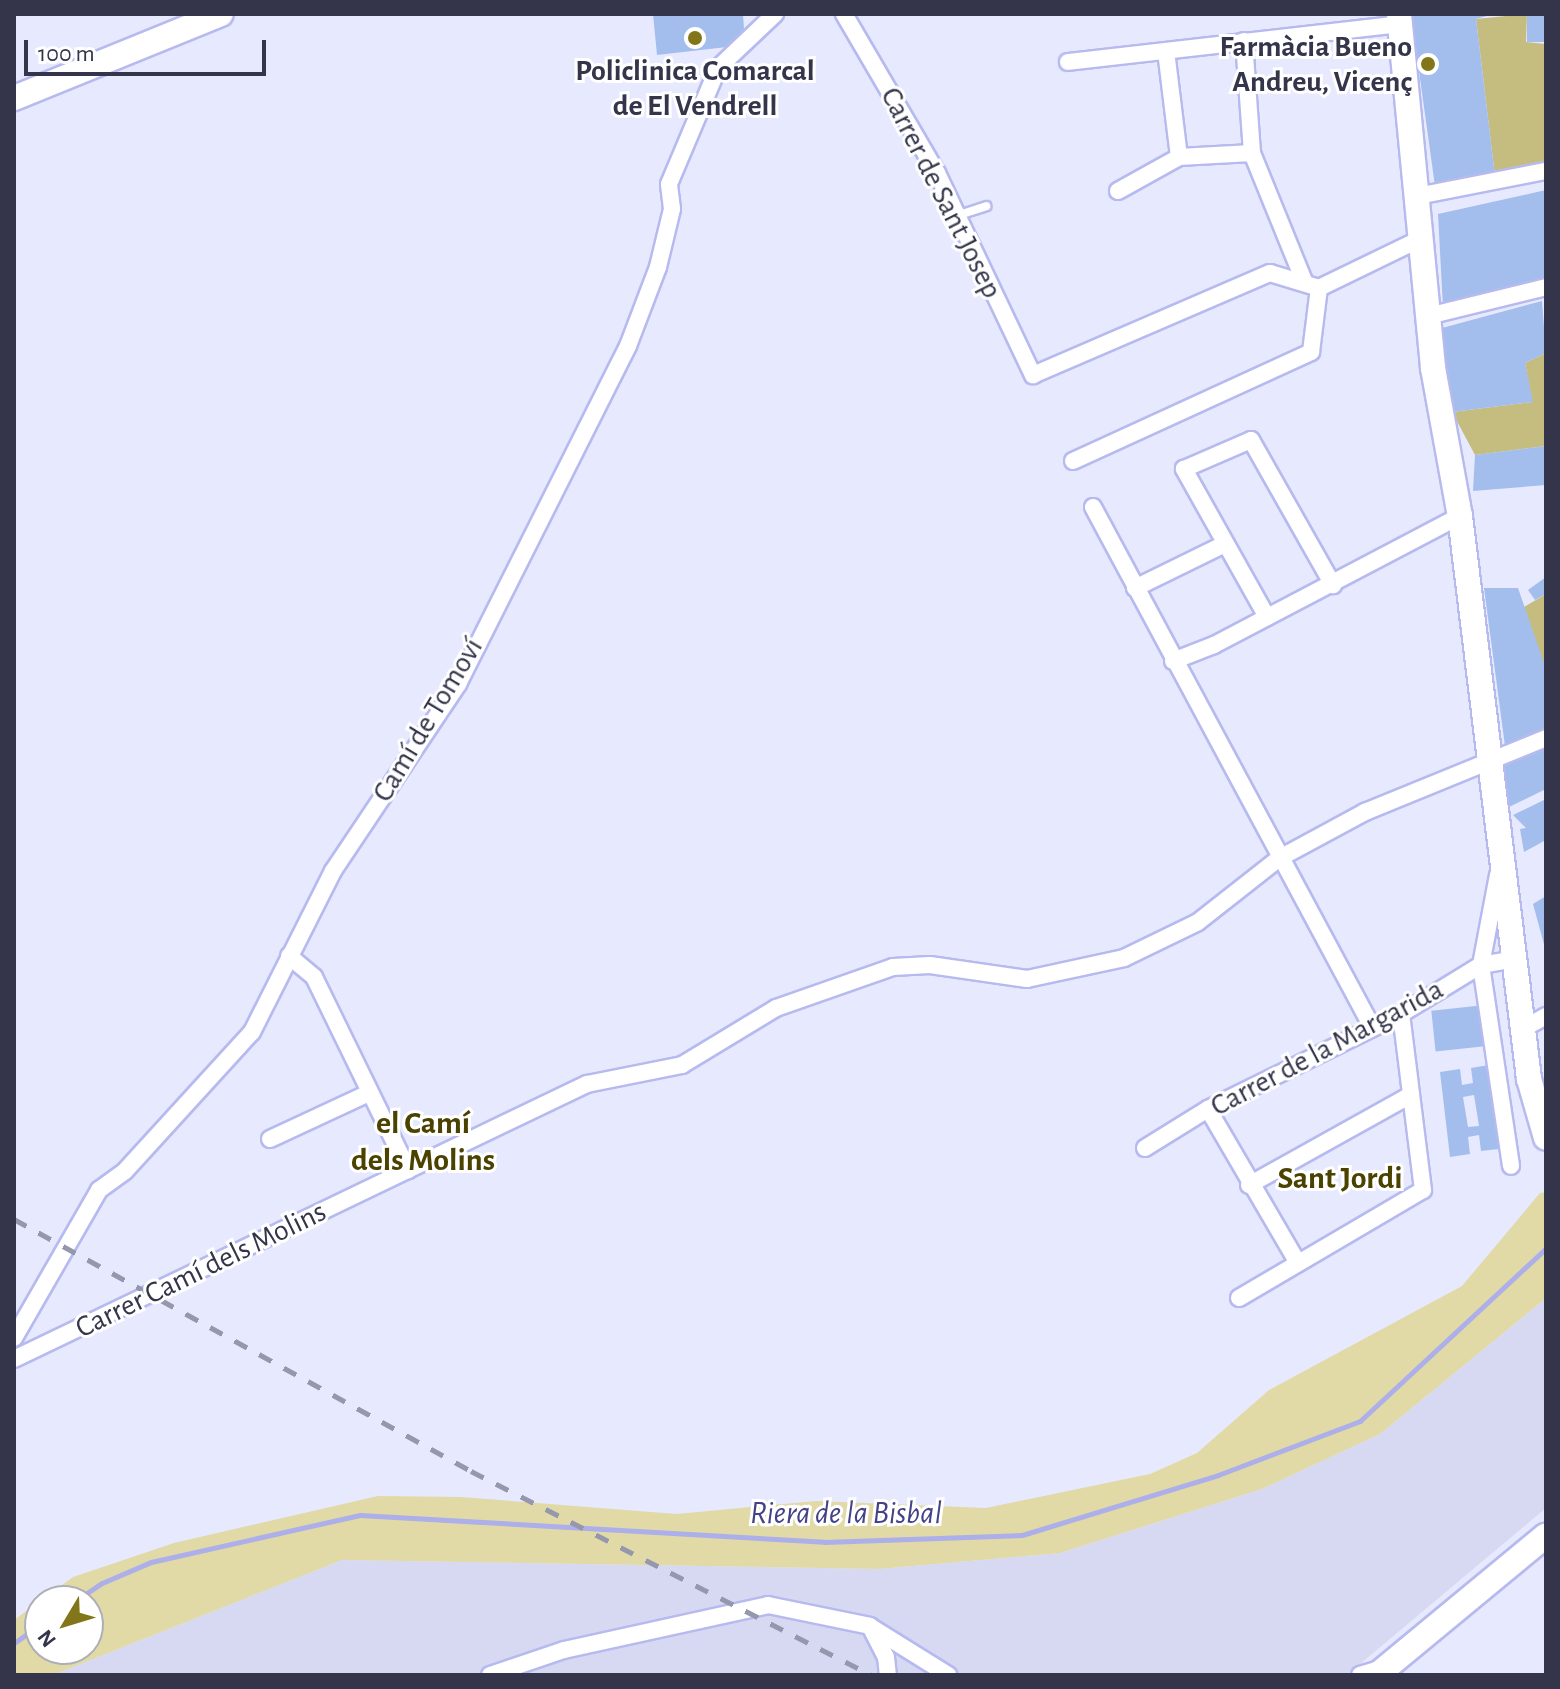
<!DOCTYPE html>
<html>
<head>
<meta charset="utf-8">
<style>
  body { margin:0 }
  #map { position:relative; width:1560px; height:1689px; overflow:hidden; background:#e7e9ff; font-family:"Alegreya Sans",sans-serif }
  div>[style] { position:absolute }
  .built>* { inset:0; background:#d7d9f2 }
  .green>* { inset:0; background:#e1daa6 }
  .forest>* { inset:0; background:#c5bd7f }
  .stream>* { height:5px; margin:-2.5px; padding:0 2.5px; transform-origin:2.5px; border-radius:2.5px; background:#acafe9 }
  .building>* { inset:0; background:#a3beed; transform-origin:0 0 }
  .roads { filter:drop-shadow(2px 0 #b7baee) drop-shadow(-2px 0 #b7baee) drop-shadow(0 2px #b7baee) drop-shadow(0 -2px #b7baee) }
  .lane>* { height:8px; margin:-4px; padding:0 4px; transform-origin:4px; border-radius:4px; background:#fff }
  .street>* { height:16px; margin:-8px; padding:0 8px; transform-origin:8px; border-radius:8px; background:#fff }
  .secondary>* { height:24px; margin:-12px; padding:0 12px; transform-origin:12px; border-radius:12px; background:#fff }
  .rail>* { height:5px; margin-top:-2.5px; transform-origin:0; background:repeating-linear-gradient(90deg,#9597ac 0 14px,transparent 0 28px) }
  .dots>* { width:22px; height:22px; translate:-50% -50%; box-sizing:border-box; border:4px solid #fff; border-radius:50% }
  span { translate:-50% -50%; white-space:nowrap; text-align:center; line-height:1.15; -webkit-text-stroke:6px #fff; paint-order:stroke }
  .poi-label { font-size:30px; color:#34354a; font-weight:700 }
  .right { translate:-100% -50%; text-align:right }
  .street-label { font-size:30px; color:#34354a }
  .neighbourhood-label { font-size:32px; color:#4b4200; font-weight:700 }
  .water-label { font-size:32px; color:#444287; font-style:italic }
  .frame { position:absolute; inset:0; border:16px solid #34354a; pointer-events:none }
  .north { position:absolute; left:24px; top:1585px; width:80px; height:80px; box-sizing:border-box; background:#fff; border:2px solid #aeaeb7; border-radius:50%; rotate:232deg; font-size:22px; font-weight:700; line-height:32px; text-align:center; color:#34354a }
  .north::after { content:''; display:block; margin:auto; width:28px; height:36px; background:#827619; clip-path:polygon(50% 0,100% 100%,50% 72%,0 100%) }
  .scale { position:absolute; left:24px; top:40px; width:242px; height:36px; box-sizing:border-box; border:4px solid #34354a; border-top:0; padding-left:10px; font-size:24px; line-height:28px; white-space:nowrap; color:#34354a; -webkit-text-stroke:6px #fff; paint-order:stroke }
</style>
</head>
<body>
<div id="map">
  <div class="built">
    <div style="clip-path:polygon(1546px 1298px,1546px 1508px,1347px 1675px,53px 1675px,342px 1560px,879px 1569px,1060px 1553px,1262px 1489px,1380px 1434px)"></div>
  </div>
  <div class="green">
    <div style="clip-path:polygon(evenodd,1546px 1192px,1546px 1298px,1380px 1434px,1262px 1489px,1060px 1553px,879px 1569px,342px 1560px,53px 1675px,14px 1675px,14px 1620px,73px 1577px,174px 1543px,378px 1496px,461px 1497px,677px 1514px,816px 1501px,986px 1508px,1150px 1474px,1197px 1453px,1269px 1390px,1462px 1286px,1540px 1193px,1546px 1192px,40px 1601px,88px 1601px,88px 1649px,40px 1649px,40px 1601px)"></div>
  </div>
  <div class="forest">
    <div style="clip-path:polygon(1527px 14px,1526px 42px,1546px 44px,1546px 165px,1495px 176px,1476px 19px)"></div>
    <div style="clip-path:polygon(1546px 353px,1546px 446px,1475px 455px,1452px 412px,1532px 402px,1525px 363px)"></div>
    <div style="clip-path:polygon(1546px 594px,1546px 669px,1545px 669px,1524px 607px)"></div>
  </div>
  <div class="stream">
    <div style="left:75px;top:1601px;width:32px;rotate:-34deg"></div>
    <div style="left:102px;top:1583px;width:53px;rotate:-23.2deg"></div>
    <div style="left:151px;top:1562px;width:214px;rotate:-12.7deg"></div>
    <div style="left:360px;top:1515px;width:465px;rotate:3.3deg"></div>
    <div style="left:824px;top:1542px;width:198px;rotate:-2deg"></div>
    <div style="left:1022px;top:1535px;width:205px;rotate:-17deg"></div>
    <div style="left:1218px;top:1475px;width:152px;rotate:-20.8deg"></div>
    <div style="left:1360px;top:1421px;width:254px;rotate:-42.9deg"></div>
    <div style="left:14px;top:1643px;width:32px;rotate:-35deg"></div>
  </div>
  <div class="building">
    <div style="clip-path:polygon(653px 14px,743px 14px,744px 29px,727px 47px,657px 55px)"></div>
    <div style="clip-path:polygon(1411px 14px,1494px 14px,1476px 19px,1495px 176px,1435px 186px)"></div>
    <div style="left:1527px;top:14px;width:19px;height:28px"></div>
    <div style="clip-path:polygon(1546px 190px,1546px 282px,1443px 307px,1438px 214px)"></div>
    <div style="clip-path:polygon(1542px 301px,1546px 353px,1525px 363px,1533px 402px,1452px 412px,1442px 328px)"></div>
    <div style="clip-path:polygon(1546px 446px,1546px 485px,1473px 491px,1475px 455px)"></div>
    <div style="clip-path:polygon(1546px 577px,1546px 594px,1535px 600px,1528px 590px)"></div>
    <div style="clip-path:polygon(1484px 588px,1518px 588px,1546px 669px,1546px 730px,1505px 746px)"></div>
    <div style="clip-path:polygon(1546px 747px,1546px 789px,1509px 807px,1503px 767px)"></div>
    <div style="clip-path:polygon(1546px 799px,1546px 840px,1524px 852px,1520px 829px,1526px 828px,1513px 815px)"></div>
    <div style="clip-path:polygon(1546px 896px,1546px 948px,1545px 948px,1533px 904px)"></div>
    <div style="left:1485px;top:1005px;width:41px;height:54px;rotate:84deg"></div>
    <div style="clip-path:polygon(evenodd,1489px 1065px,1499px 1149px,1481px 1151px,1479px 1135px,1468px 1137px,1470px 1154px,1450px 1157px,1440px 1072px,1460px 1069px,1462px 1085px,1473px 1083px,1471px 1068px,1489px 1065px,1474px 1095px,1479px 1126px,1468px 1127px,1463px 1097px,1474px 1095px)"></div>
  </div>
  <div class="roads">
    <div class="lane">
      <div style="left:956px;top:216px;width:32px;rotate:-18deg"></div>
    </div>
    <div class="street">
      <div style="left:844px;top:14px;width:184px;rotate:59.7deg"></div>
      <div style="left:937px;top:173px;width:224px;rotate:64.6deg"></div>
      <div style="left:1033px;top:375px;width:258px;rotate:-23.3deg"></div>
      <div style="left:1270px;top:273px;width:51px;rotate:17deg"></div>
      <div style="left:1319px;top:288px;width:112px;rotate:-25.9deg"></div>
      <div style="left:1244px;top:41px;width:112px;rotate:85.9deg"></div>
      <div style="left:1252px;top:153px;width:138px;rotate:67.9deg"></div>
      <div style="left:1166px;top:51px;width:107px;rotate:83deg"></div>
      <div style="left:1068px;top:62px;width:335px;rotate:-6.5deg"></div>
      <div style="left:1118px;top:191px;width:70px;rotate:-29.1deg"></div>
      <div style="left:1179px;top:157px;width:73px;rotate:-3.1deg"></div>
      <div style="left:1417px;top:196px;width:131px;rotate:-11deg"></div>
      <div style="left:1428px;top:316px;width:122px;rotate:-13.8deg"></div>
      <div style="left:1073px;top:461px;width:262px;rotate:-24.6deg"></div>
      <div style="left:1311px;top:352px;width:64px;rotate:-82.9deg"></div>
      <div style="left:1093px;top:507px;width:588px;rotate:61.78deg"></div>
      <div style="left:1135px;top:588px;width:100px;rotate:-26.1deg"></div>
      <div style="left:1267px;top:617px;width:170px;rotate:-119.3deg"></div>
      <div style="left:1184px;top:469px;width:73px;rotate:-23.4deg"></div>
      <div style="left:1251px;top:440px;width:167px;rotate:60.5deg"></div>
      <div style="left:1173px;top:661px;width:44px;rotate:-21.3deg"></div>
      <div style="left:1214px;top:645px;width:278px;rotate:-27.7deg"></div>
      <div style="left:1498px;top:875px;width:92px;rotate:100.7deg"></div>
      <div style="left:1481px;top:965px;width:203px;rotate:81.5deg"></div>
      <div style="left:289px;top:956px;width:33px;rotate:40deg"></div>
      <div style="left:314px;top:977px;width:215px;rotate:64deg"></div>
      <div style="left:1526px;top:1027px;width:23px;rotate:-29deg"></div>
      <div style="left:1208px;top:1109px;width:178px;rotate:59.7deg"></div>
      <div style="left:270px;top:1139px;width:109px;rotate:-24.9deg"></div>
      <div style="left:1145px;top:1148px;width:74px;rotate:-31.8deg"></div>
      <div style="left:1208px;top:1109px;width:215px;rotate:-26.2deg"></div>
      <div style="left:1401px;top:1014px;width:94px;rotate:-31.5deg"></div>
      <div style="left:1481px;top:965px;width:34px;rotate:-10deg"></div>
      <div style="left:1249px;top:1185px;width:185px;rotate:-29.1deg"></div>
      <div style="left:1239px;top:1298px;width:213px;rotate:-30.4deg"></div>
      <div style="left:1423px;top:1190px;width:177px;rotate:-97.1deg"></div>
      <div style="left:14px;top:1338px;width:171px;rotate:-60.1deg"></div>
      <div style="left:99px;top:1190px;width:32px;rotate:-36deg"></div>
      <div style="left:125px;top:1171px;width:188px;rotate:-47.6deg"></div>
      <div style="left:252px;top:1032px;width:180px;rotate:-63.3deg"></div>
      <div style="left:333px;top:871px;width:225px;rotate:-56.2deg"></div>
      <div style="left:458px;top:684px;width:378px;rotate:-63.3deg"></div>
      <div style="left:628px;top:346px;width:85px;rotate:-69.2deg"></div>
      <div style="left:658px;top:267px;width:60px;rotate:-76.4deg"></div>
      <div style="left:672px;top:209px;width:25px;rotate:-97deg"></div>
      <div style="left:669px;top:184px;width:126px;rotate:-67.1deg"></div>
      <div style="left:718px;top:68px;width:79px;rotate:-43.5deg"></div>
      <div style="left:14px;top:1359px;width:636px;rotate:-25.64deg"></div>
      <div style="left:587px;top:1084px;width:97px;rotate:-11.3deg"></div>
      <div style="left:682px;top:1065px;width:110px;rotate:-31.2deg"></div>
      <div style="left:776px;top:1008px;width:124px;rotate:-19.3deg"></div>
      <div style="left:893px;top:967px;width:37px;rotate:-3deg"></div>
      <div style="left:930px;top:965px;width:98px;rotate:8.2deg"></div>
      <div style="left:1027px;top:979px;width:99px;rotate:-12.2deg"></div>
      <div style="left:1124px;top:958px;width:82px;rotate:-25.9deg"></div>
      <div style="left:1198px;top:922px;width:102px;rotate:-38.2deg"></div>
      <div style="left:1278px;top:859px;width:99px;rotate:-28.4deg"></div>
      <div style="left:1365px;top:812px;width:196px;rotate:-22.2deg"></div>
      <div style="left:871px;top:1627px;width:91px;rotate:31.9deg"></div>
      <div style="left:490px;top:1675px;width:78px;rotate:-18.7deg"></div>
      <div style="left:564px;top:1650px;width:209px;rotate:-12.4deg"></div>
      <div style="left:768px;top:1605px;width:104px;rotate:11.6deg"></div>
      <div style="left:870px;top:1626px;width:35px;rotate:63deg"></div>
      <div style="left:886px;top:1657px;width:18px;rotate:84deg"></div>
      <div style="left:1360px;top:1675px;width:27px;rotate:-17deg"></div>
    </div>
    <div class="secondary">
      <div style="left:1399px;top:14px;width:356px;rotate:84.5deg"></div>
      <div style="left:1433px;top:368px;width:150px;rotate:79.7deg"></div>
      <div style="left:1460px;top:516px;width:567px;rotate:83.01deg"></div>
      <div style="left:1529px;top:1079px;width:61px;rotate:73.9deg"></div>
      <div style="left:14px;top:98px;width:223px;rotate:-22.1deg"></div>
      <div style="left:1377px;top:1675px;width:219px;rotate:-39.6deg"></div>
    </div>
  </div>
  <div class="rail">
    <div style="left:14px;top:1219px;width:522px;rotate:28.87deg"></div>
    <div style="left:471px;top:1471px;width:450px;rotate:27deg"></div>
  </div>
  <div class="dots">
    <div style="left:695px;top:38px;background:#827619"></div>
    <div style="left:1428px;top:64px;background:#827619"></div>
  </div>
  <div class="poi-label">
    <span class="right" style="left:1412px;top:64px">Farmàcia Bueno<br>Andreu, Vicenç</span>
    <span style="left:695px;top:88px">Policlinica Comarcal<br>de El Vendrell</span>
  </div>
  <div class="street-label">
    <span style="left:941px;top:193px;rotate:63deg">Carrer de Sant Josep</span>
    <span style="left:428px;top:720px;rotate:-59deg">Camí de Tomoví</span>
    <span style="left:1327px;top:1048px;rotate:-28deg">Carrer de la Margarida</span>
    <span style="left:201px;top:1270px;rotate:-26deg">Carrer Camí dels Molins</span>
  </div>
  <div class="neighbourhood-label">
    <span style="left:423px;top:1142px">el Camí<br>dels Molins</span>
    <span style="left:1340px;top:1178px">Sant Jordi</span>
  </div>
  <div class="water-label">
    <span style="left:846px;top:1513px">Riera de la Bisbal</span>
  </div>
  <div class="frame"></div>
  <div class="north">N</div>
  <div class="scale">100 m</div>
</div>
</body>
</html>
